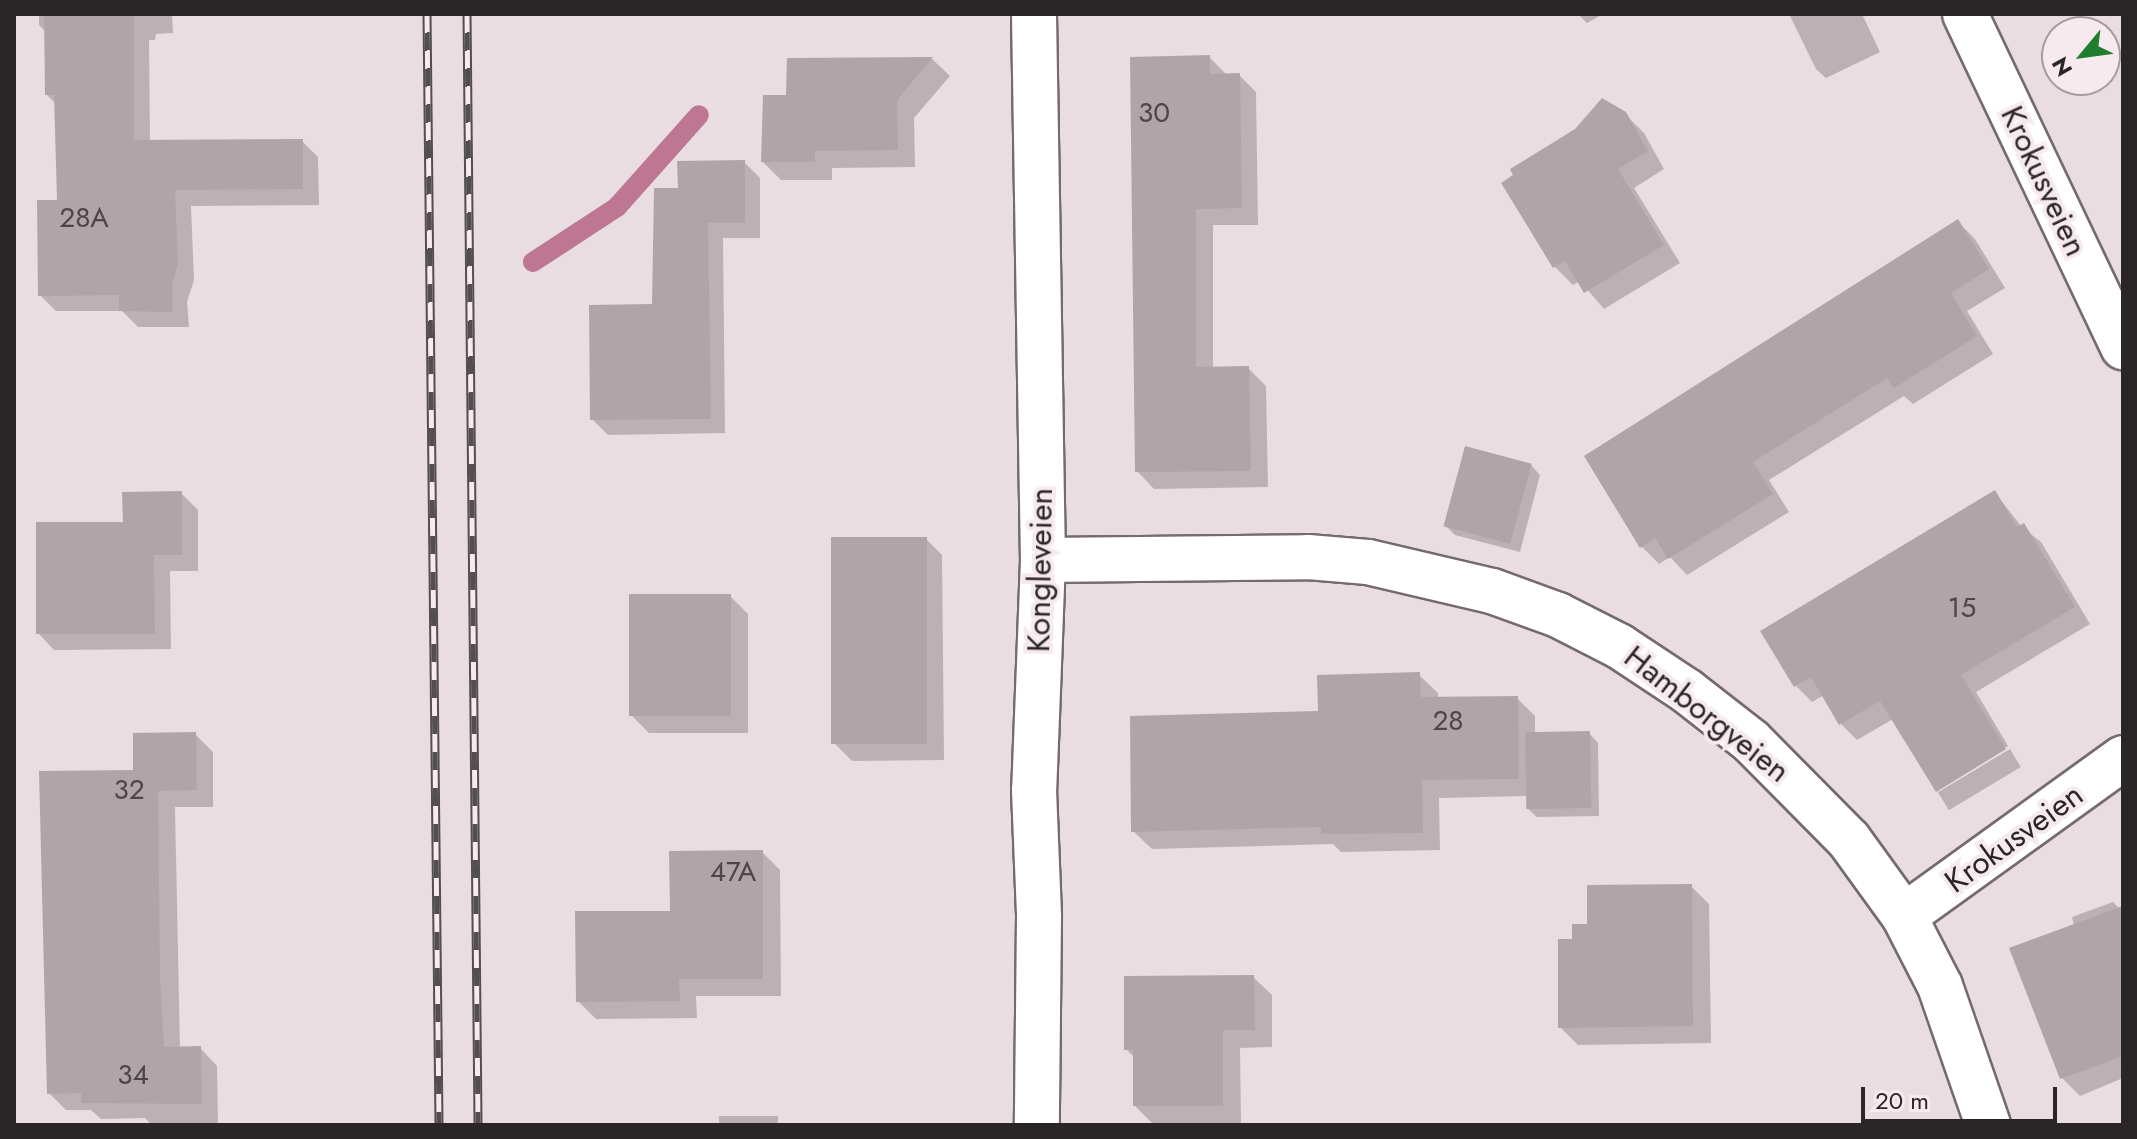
<!DOCTYPE html>
<html>
<head>
<meta charset="utf-8">
<style>
  body { margin:0 }
  #map { position:relative; width:2137px; height:1139px; overflow:hidden; background:#eadde1; font-family:Jost,sans-serif }
  div>[style] { position:absolute }
  .shadow>* { inset:0; background:#0003; transform-origin:0 0 }
  .stream>* { height:20px; margin:-10px; padding:0 10px; transform-origin:10px; border-radius:10px; background:#be7793 }
  .building>* { inset:0; background:#b0a4a8; transform-origin:0 0 }
  .roads { filter:drop-shadow(2px 0 #756a6e) drop-shadow(-2px 0 #756a6e) drop-shadow(0 2px #756a6e) drop-shadow(0 -2px #756a6e) }
  .minor>* { height:44px; margin:-22px; padding:0 22px; transform-origin:22px; border-radius:22px; background:#fff }
  .rail>* { height:9px; margin-top:-4.5px; transform-origin:0; background:repeating-linear-gradient(90deg,#f7eaee 0 18px,#544e50 0 36px); box-sizing:border-box; border-block:2px solid #544e50 }
  span { translate:-50% -50%; white-space:nowrap; text-align:center; line-height:1.15; -webkit-text-stroke:8px #f7eaee; paint-order:stroke }
  .number-label { font-size:28px; color:#4c4647 }
  .number-label span { -webkit-text-stroke-width:0 }
  .street-label { font-size:32px; color:#2a2627 }
  .frame { position:absolute; inset:0; border:16px solid #2a2627; pointer-events:none }
  .north { position:absolute; left:2041px; top:16px; width:80px; height:80px; box-sizing:border-box; background:#f7eaee; border:2px solid #a59c9e; border-radius:50%; rotate:241deg; font-size:22px; font-weight:700; line-height:32px; text-align:center; color:#2a2627 }
  .north::after { content:''; display:block; margin:auto; width:28px; height:36px; background:#207d2e; clip-path:polygon(50% 0,100% 100%,50% 72%,0 100%) }
  .scale { position:absolute; left:1861px; top:1087px; width:196px; height:36px; box-sizing:border-box; border:4px solid #2a2627; border-top:0; padding-left:10px; font-size:24px; line-height:28px; white-space:nowrap; color:#2a2627; -webkit-text-stroke:6px #f7eaee; paint-order:stroke }
</style>
</head>
<body>
<div id="map">
  <div class="shadow">
    <div style="clip-path:polygon(39px 14px,172px 14px,173px 33px,156px 34px,155px 40px,149px 40px,150px 142px,302px 141px,318px 157px,319px 205px,191px 206px,194px 280px,187px 302px,189px 327px,138px 327px,122px 311px,56px 311px,40px 295px,59px 202px,56px 104px,47px 95px,46px 32px,39px 25px)"></div>
    <div style="clip-path:polygon(1578px 14px,1603px 14px,1587px 23px)"></div>
    <div style="clip-path:polygon(1789px 14px,1862px 14px,1880px 52px,1826px 78px,1816px 69px)"></div>
    <div style="clip-path:polygon(1209px 57px,1227px 75px,1239px 75px,1256px 92px,1258px 225px,1213px 225px,1213px 369px,1248px 368px,1266px 386px,1268px 487px,1154px 489px,1137px 471px)"></div>
    <div style="clip-path:polygon(932px 59px,950px 76px,914px 118px,915px 167px,832px 168px,832px 180px,781px 180px,763px 162px,788px 97px,789px 60px)"></div>
    <div style="clip-path:polygon(1625px 114px,1644px 133px,1664px 169px,1634px 188px,1680px 263px,1604px 309px,1580px 281px,1573px 285px,1555px 267px)"></div>
    <div style="clip-path:polygon(744px 162px,760px 178px,760px 238px,723px 238px,725px 433px,608px 435px,592px 419px,654px 306px,680px 190px)"></div>
    <div style="clip-path:polygon(1958px 222px,1975px 239px,2005px 288px,1967px 311px,1993px 354px,1913px 404px,1904px 396px,1769px 480px,1789px 512px,1687px 575px,1670px 557px,1659px 564px,1641px 546px)"></div>
    <div style="clip-path:polygon(1531px 465px,1540px 475px,1520px 552px,1455px 535px,1446px 526px)"></div>
    <div style="clip-path:polygon(181px 493px,198px 510px,198px 571px,170px 571px,171px 649px,54px 650px,38px 633px,125px 524px)"></div>
    <div style="clip-path:polygon(1995px 493px,2022px 527px,2041px 542px,2090px 624px,1976px 692px,2008px 746px,1939px 788px,1939px 792px,1893px 719px,1857px 740px,1841px 724px,1824px 695px,1812px 702px,1796px 686px)"></div>
    <div style="clip-path:polygon(926px 539px,942px 555px,944px 760px,852px 761px,835px 744px)"></div>
    <div style="clip-path:polygon(730px 596px,748px 614px,748px 733px,649px 733px,631px 715px)"></div>
    <div style="clip-path:polygon(1419px 675px,1438px 693px,1438px 699px,1517px 698px,1535px 716px,1535px 734px,1589px 733px,1598px 743px,1599px 816px,1537px 817px,1527px 808px,1527px 796px,1439px 798px,1440px 850px,1341px 852px,1333px 844px,1152px 849px,1133px 831px,1320px 713px)"></div>
    <div style="clip-path:polygon(195px 734px,213px 752px,213px 807px,175px 807px,180px 1049px,200px 1048px,217px 1066px,218px 1125px,152px 1125px,145px 1118px,101px 1119px,91px 1110px,66px 1110px,49px 1093px,135px 772px)"></div>
    <div style="left:2010px;top:749px;width:21px;height:84px;rotate:59deg"></div>
    <div style="clip-path:polygon(762px 852px,780px 870px,781px 996px,696px 996px,697px 1018px,596px 1019px,578px 1001px,672px 913px)"></div>
    <div style="clip-path:polygon(1691px 886px,1709px 904px,1711px 1043px,1578px 1045px,1560px 1027px,1574px 941px,1589px 926px)"></div>
    <div style="clip-path:polygon(2113px 902px,2123px 912px,2123px 1078px,2080px 1096px,2062px 1078px,2074px 926px,2072px 917px)"></div>
    <div style="clip-path:polygon(1253px 977px,1272px 995px,1272px 1047px,1240px 1048px,1241px 1123px,1153px 1124px,1135px 1106px,1135px 1058px,1126px 1049px)"></div>
    <div style="left:719px;top:1116px;width:59px;height:9px"></div>
  </div>
  <div class="stream">
    <div style="left:533px;top:262px;width:100px;rotate:-33.2deg"></div>
    <div style="left:617px;top:207px;width:123px;rotate:-48.3deg"></div>
  </div>
  <div class="building">
    <div style="clip-path:polygon(44px 14px,134px 14px,134px 140px,303px 139px,303px 189px,175px 190px,178px 263px,172px 285px,173px 312px,119px 311px,119px 295px,38px 296px,37px 200px,57px 200px,54px 95px,45px 95px)"></div>
    <div style="clip-path:polygon(1210px 55px,1210px 74px,1240px 73px,1242px 208px,1196px 209px,1196px 367px,1249px 366px,1251px 471px,1135px 472px,1130px 57px)"></div>
    <div style="clip-path:polygon(933px 57px,897px 100px,898px 150px,815px 151px,815px 162px,761px 162px,763px 95px,786px 95px,787px 58px)"></div>
    <div style="clip-path:polygon(1602px 98px,1626px 112px,1648px 151px,1618px 169px,1664px 245px,1584px 293px,1565px 261px,1553px 268px,1501px 183px,1513px 175px,1510px 169px,1575px 129px)"></div>
    <div style="clip-path:polygon(745px 160px,745px 223px,708px 223px,711px 419px,590px 420px,589px 305px,652px 304px,654px 188px,678px 188px,677px 161px)"></div>
    <div style="clip-path:polygon(1958px 219px,1989px 269px,1951px 293px,1977px 336px,1894px 388px,1887px 378px,1753px 462px,1773px 494px,1668px 559px,1655px 538px,1640px 548px,1584px 456px)"></div>
    <div style="left:1465px;top:446px;width:69px;height:83px;rotate:15deg"></div>
    <div style="clip-path:polygon(1995px 490px,2017px 527px,2024px 523px,2075px 607px,1961px 675px,2006px 749px,1936px 792px,1880px 701px,1839px 725px,1811px 677px,1794px 687px,1760px 631px)"></div>
    <div style="clip-path:polygon(182px 491px,182px 555px,154px 555px,155px 634px,36px 634px,36px 522px,123px 522px,122px 492px)"></div>
    <div style="left:927px;top:537px;width:207px;height:96px;rotate:90deg"></div>
    <div style="left:629px;top:594px;width:102px;height:122px"></div>
    <div style="clip-path:polygon(1420px 672px,1421px 697px,1518px 696px,1519px 779px,1422px 780px,1423px 833px,1321px 834px,1321px 827px,1131px 832px,1130px 716px,1318px 711px,1317px 675px)"></div>
    <div style="left:1590px;top:731px;width:77px;height:65px;rotate:89deg"></div>
    <div style="clip-path:polygon(196px 732px,197px 790px,158px 791px,160px 976px,164px 1047px,201px 1046px,202px 1104px,81px 1103px,81px 1093px,47px 1094px,39px 771px,133px 770px,133px 733px)"></div>
    <div style="clip-path:polygon(763px 850px,763px 979px,679px 979px,680px 1001px,576px 1002px,575px 911px,670px 911px,669px 851px)"></div>
    <div style="clip-path:polygon(1692px 884px,1693px 1026px,1558px 1028px,1558px 939px,1572px 939px,1572px 924px,1587px 924px,1587px 885px)"></div>
    <div style="clip-path:polygon(2123px 906px,2123px 1056px,2060px 1079px,2009px 948px)"></div>
    <div style="clip-path:polygon(1254px 975px,1255px 1030px,1223px 1030px,1223px 1106px,1133px 1106px,1133px 1050px,1124px 1050px,1124px 976px)"></div>
  </div>
  <div class="roads">
    <div class="minor">
      <div style="left:1034px;top:14px;width:546px;rotate:89.06deg"></div>
      <div style="left:1043px;top:560px;width:230px;rotate:92.2deg"></div>
      <div style="left:1034px;top:790px;width:127px;rotate:87.7deg"></div>
      <div style="left:1039px;top:917px;width:208px;rotate:90.6deg"></div>
      <div style="left:1965px;top:14px;width:369px;rotate:64.6deg"></div>
      <div style="left:1043px;top:560px;width:265px;rotate:-0.6deg"></div>
      <div style="left:1308px;top:557px;width:60px;rotate:4.8deg"></div>
      <div style="left:1368px;top:562px;width:127px;rotate:13.2deg"></div>
      <div style="left:1492px;top:591px;width:70px;rotate:20deg"></div>
      <div style="left:1558px;top:615px;width:68px;rotate:26.9deg"></div>
      <div style="left:1619px;top:646px;width:82px;rotate:33.5deg"></div>
      <div style="left:1687px;top:691px;width:81px;rotate:38deg"></div>
      <div style="left:1751px;top:741px;width:139px;rotate:45.3deg"></div>
      <div style="left:1849px;top:840px;width:94px;rotate:54.1deg"></div>
      <div style="left:1904px;top:916px;width:79px;rotate:62.8deg"></div>
      <div style="left:1940px;top:986px;width:147px;rotate:70.9deg"></div>
      <div style="left:1904px;top:916px;width:270px;rotate:-35.8deg"></div>
    </div>
  </div>
  <div class="rail">
    <div style="left:427px;top:14px;width:1111px;rotate:89.38deg"></div>
    <div style="left:467px;top:14px;width:1111px;rotate:89.43deg"></div>
  </div>
  <div class="number-label">
    <span style="left:1154px;top:113px">30</span>
    <span style="left:84px;top:218px">28A</span>
    <span style="left:1962px;top:608px">15</span>
    <span style="left:1448px;top:721px">28</span>
    <span style="left:129px;top:790px">32</span>
    <span style="left:733px;top:872px">47A</span>
    <span style="left:133px;top:1075px">34</span>
  </div>
  <div class="street-label">
    <span style="left:2044px;top:181px;rotate:65deg">Krokusveien</span>
    <span style="left:1040px;top:570px;rotate:-89deg">Kongleveien</span>
    <span style="left:1707px;top:714px;rotate:38deg">Hamborgveien</span>
    <span style="left:2014px;top:838px;rotate:-36deg">Krokusveien</span>
  </div>
  <div class="frame"></div>
  <div class="north">N</div>
  <div class="scale">20 m</div>
</div>
</body>
</html>
